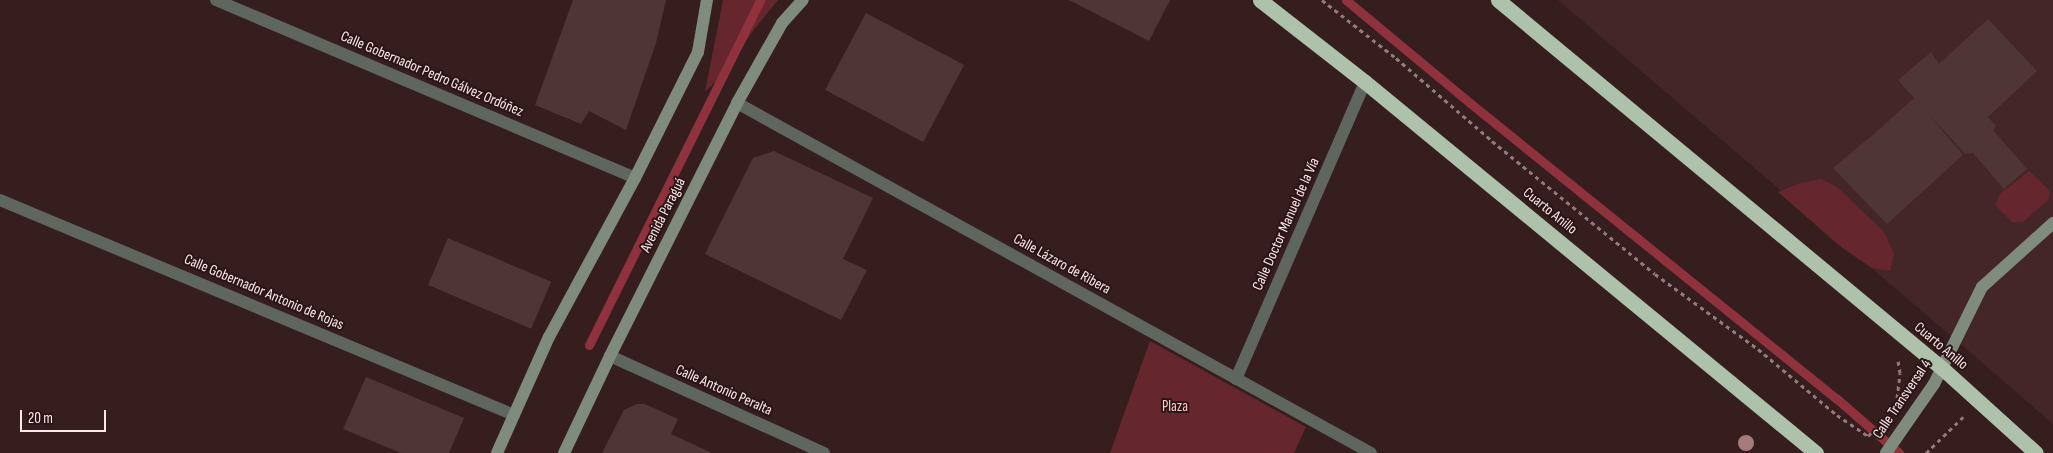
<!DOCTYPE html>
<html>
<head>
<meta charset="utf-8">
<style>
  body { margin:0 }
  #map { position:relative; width:2053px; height:453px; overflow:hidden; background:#361e1f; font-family:"Sofia Sans Condensed",sans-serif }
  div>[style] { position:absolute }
  .built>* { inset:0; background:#452628 }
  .green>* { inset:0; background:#65272d }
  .stream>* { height:9px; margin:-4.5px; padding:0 4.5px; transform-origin:4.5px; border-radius:4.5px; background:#8f323e }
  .building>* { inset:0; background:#4f3536; transform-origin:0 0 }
  .path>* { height:3px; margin-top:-1.5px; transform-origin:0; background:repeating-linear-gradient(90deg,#917c7d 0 4px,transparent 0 8px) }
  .lane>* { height:12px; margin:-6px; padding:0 6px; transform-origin:6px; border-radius:6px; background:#5f665d }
  .street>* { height:12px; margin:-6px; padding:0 6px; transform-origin:6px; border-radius:6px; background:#5f665d }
  .secondary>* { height:12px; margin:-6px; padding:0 6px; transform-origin:6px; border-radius:6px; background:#7f8b7d }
  .highway>* { height:15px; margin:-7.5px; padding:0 7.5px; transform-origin:7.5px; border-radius:7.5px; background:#aec1ab }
  .trees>* { width:16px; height:16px; margin:-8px; border-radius:50%; background:#a47c7c }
  span { translate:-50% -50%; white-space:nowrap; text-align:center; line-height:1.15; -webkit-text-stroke:4px #2b1416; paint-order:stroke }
  .street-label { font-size:15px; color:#fae9e9 }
  .park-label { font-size:15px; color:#fec8c9 }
  .scale { position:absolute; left:20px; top:410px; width:86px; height:22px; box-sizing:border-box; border:2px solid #fae9e9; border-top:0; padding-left:6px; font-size:15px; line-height:18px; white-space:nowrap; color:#fae9e9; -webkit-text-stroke:4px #2b1416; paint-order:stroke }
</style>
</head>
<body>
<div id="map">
  <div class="built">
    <div style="clip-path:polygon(1558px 0,2053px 0,2053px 424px,2005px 382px)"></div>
  </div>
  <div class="green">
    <div style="clip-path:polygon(723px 0,778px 0,752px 32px,731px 66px,705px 92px)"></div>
    <div style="clip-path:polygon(2029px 171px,2050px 191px,2048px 200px,2023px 222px,2012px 222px,1995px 205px,2000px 194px)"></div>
    <div style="clip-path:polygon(1821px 179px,1837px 187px,1885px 233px,1894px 254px,1890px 271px,1872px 268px,1841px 247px,1778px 192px,1800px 183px)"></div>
    <div style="clip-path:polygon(1150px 341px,1306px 427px,1294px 453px,1110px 453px)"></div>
  </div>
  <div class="stream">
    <div style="left:1346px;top:0;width:161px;rotate:39.7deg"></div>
    <div style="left:1470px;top:103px;width:470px;rotate:38.9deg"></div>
    <div style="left:1836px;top:398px;width:84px;rotate:41.1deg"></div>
    <div style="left:589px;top:345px;width:385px;rotate:-63.6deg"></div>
  </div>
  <div class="building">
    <div style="clip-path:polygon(573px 0,666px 0,656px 43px,626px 130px,589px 111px,581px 124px,535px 105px)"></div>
    <div style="clip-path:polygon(1069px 0,1170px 0,1149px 41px)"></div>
    <div style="left:866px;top:13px;width:111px;height:87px;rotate:28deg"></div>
    <div style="clip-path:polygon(1988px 19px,2037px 71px,1988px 117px,1996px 126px,1993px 130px,2027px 169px,2004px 189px,1973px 153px,1965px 154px,1927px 112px,1963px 155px,1887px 224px,1833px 168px,1874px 134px,1914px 98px,1898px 80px,1931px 52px,1939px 64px)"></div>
    <div style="clip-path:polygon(774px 151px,873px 198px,843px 259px,867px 270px,841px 320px,705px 254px,753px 158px)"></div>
    <div style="left:448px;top:238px;width:112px;height:51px;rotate:23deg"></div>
    <div style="clip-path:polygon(366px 377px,464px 418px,449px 453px,401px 453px,343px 429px)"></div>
    <div style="clip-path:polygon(637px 404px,645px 404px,678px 419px,671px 434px,712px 453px,602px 453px,624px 410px)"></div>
  </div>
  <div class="path">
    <div style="left:1322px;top:0;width:94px;rotate:38.1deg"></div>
    <div style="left:1396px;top:58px;width:127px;rotate:40.8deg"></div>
    <div style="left:1492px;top:141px;width:210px;rotate:39.2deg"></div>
    <div style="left:1655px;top:274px;width:127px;rotate:36.1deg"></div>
    <div style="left:1758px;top:349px;width:103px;rotate:39.9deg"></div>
    <div style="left:1837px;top:415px;width:37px;rotate:34deg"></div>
    <div style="left:1868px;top:436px;width:8px;rotate:-45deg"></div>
    <div style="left:1897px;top:398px;width:25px;rotate:-83deg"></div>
    <div style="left:1900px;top:373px;width:13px;rotate:-99deg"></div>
    <div style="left:1926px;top:453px;width:52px;rotate:-44.2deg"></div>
  </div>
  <div class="lane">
    <div style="left:1236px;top:379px;width:324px;rotate:-66.5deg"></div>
  </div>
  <div class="street">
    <div style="left:216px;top:0;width:455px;rotate:23deg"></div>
    <div style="left:737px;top:103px;width:724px;rotate:28.9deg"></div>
    <div style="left:0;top:200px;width:557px;rotate:22.7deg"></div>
    <div style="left:610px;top:356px;width:235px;rotate:24.4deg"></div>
  </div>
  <div class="secondary">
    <div style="left:497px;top:453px;width:127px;rotate:-65.9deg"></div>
    <div style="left:549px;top:337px;width:181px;rotate:-61.6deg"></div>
    <div style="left:635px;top:178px;width:141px;rotate:-63.4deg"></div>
    <div style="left:698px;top:52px;width:53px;rotate:-80.2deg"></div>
    <div style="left:564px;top:453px;width:107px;rotate:-64.6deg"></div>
    <div style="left:610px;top:356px;width:283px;rotate:-63.3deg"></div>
    <div style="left:737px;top:103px;width:92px;rotate:-60.6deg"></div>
    <div style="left:782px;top:23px;width:31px;rotate:-48deg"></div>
    <div style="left:1886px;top:453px;width:84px;rotate:-55.2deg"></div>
    <div style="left:1934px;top:384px;width:108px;rotate:-63.7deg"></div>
    <div style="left:1982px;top:287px;width:96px;rotate:-42deg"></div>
  </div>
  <div class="highway">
    <div style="left:1260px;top:0;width:133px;rotate:38deg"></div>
    <div style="left:1365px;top:82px;width:584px;rotate:39.44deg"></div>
    <div style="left:1498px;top:0;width:578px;rotate:39.67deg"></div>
    <div style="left:1943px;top:369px;width:125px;rotate:42.1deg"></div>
  </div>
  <div class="trees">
    <div style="left:1746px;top:443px"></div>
  </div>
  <div class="street-label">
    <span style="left:432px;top:74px;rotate:23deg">Calle Gobernador Pedro Gálvez Ordóñez</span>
    <span style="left:1550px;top:211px;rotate:39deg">Cuarto Anillo</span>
    <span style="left:663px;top:215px;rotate:-63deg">Avenida Paraguá</span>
    <span style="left:1286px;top:224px;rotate:-66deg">Calle Doctor Manuel de la Vía</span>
    <span style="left:1062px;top:264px;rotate:29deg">Calle Lázaro de Ribera</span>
    <span style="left:264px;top:292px;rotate:23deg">Calle Gobernador Antonio de Rojas</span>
    <span style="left:1941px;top:346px;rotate:40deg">Cuarto Anillo</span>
    <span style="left:724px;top:390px;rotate:24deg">Calle Antonio Peralta</span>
    <span style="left:1902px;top:399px;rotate:-56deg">Calle Transversal 4</span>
  </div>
  <div class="park-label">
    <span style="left:1175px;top:407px">Plaza</span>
  </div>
  <div class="scale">20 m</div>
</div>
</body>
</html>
